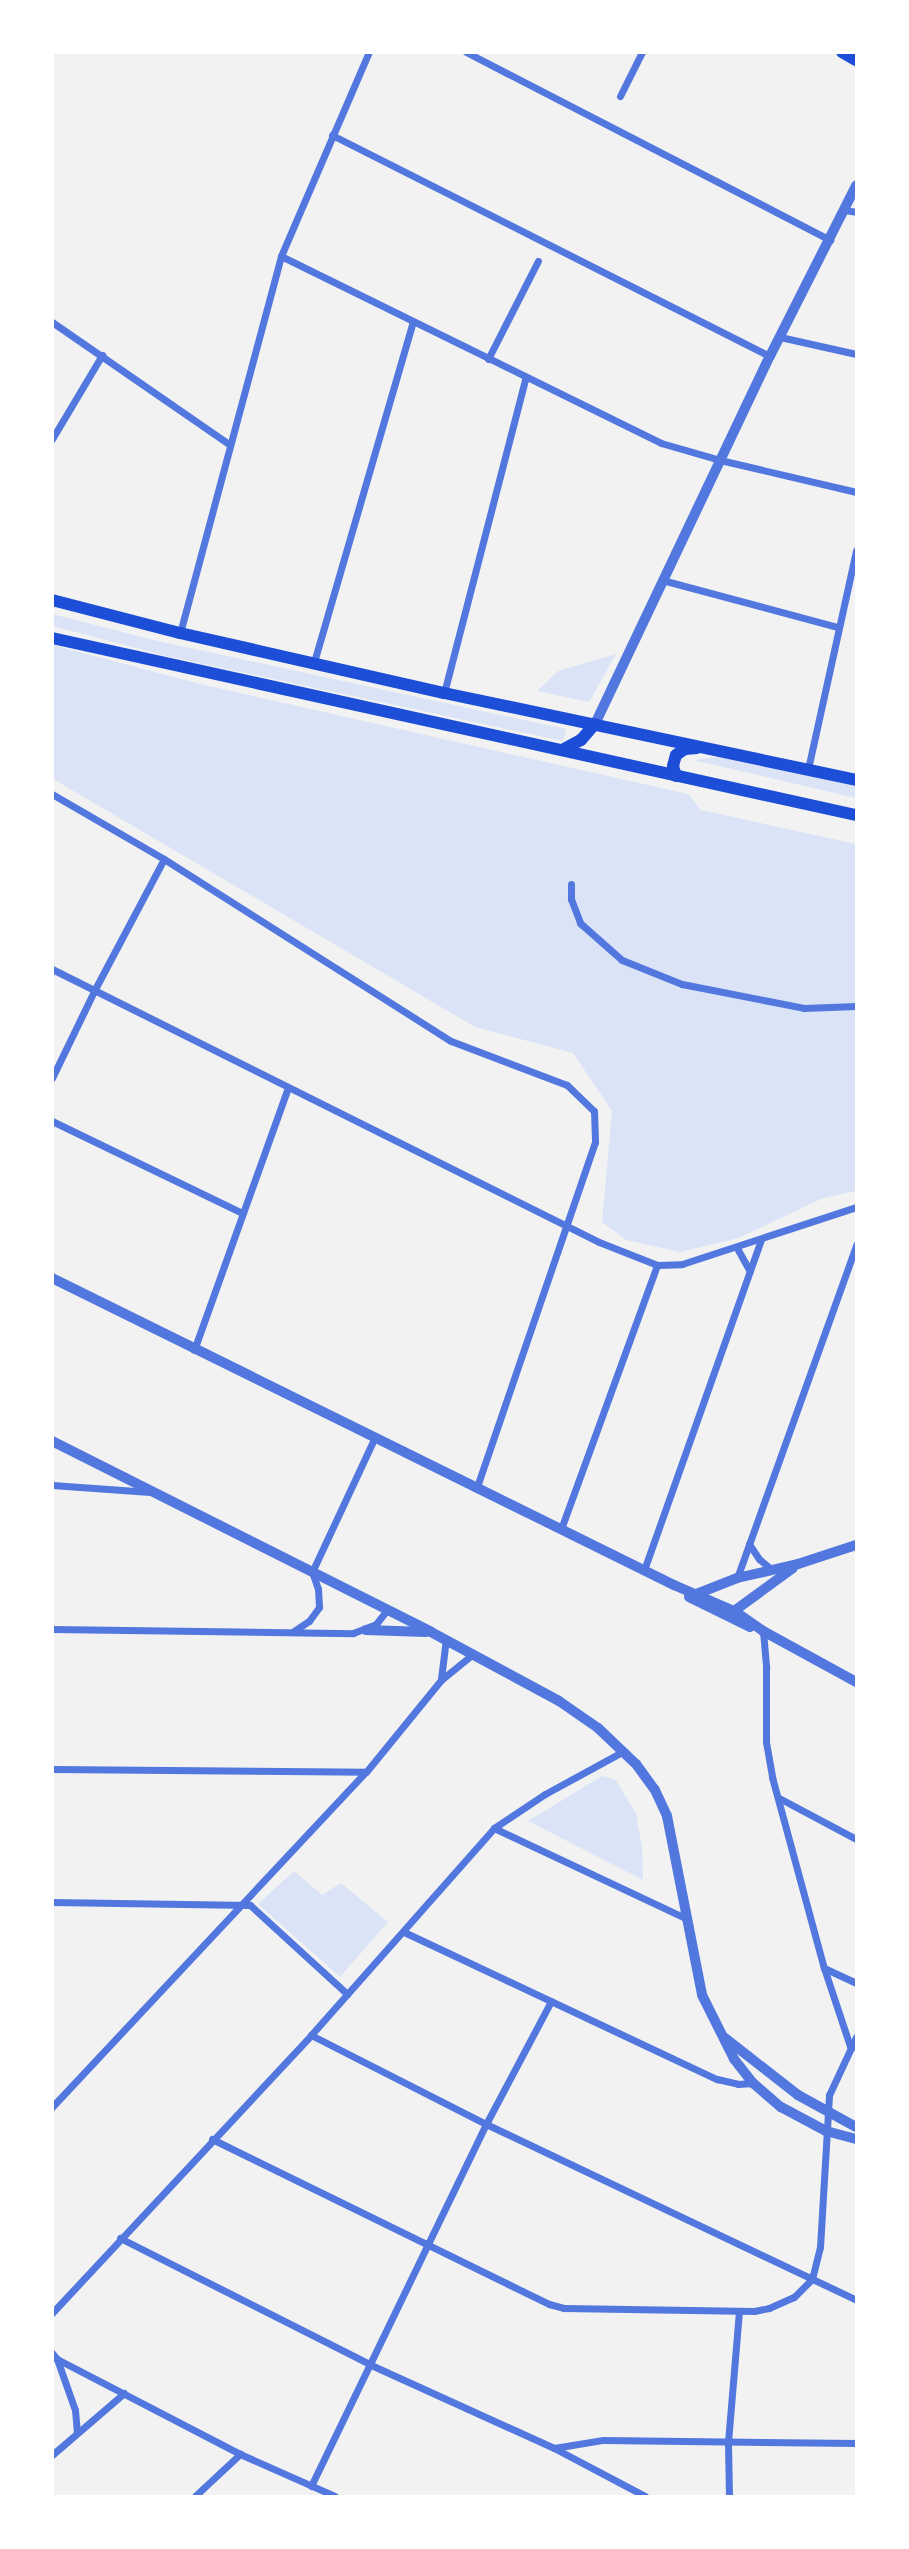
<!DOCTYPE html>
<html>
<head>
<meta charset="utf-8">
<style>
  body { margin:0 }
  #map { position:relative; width:909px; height:2549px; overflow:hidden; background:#f2f2f2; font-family:Quicksand,sans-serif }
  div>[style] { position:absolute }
  .green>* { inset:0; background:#dbe4f7 }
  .minor>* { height:7px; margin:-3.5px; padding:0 3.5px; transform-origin:3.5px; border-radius:3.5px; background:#5277de }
  .tertiary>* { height:10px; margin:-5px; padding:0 5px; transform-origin:5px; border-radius:5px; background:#5277de }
  .secondary>* { height:12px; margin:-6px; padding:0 6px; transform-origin:6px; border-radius:6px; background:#1d4ed8 }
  span { translate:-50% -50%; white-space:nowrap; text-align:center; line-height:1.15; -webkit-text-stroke:5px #fff; paint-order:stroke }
  .frame { position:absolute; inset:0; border:54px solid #fff; pointer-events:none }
</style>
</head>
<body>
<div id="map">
  <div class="green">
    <div style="clip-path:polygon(52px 614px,162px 642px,566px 729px,563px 741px,162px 655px,53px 626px)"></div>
    <div style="clip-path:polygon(53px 645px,200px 684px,688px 794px,701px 810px,856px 844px,856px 1191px,823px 1198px,739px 1238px,680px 1252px,626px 1240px,602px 1222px,612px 1111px,573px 1053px,475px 1027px,53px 779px)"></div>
    <div style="clip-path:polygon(616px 654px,589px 702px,537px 691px,558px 671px)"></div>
    <div style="clip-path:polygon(724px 756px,856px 786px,856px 798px,693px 760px)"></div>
    <div style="clip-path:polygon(602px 1776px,616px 1780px,636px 1814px,642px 1847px,643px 1880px,528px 1821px)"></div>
    <div style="clip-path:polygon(294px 1871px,322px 1895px,341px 1883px,388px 1922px,340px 1977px,258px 1904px)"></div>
  </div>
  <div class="minor">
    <div style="left:466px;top:52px;width:410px;rotate:27.3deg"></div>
    <div style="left:620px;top:96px;width:49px;rotate:-63.4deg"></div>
    <div style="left:332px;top:135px;width:491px;rotate:26.8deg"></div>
    <div style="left:845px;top:210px;width:11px;rotate:10deg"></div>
    <div style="left:281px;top:256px;width:424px;rotate:26.2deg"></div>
    <div style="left:661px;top:443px;width:61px;rotate:16.1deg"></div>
    <div style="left:720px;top:460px;width:140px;rotate:13.2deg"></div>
    <div style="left:52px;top:322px;width:215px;rotate:34.6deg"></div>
    <div style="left:780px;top:337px;width:78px;rotate:12.6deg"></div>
    <div style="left:488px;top:359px;width:110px;rotate:-63deg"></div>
    <div style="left:52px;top:439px;width:98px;rotate:-59.2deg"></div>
    <div style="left:662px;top:580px;width:181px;rotate:15deg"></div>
    <div style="left:180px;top:633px;width:390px;rotate:-75deg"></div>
    <div style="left:281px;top:256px;width:222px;rotate:-66.7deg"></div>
    <div style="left:314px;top:662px;width:354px;rotate:-73.8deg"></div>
    <div style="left:444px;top:693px;width:326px;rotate:-75.5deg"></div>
    <div style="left:808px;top:769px;width:224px;rotate:-77.6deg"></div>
    <div style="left:52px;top:794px;width:129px;rotate:30.1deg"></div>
    <div style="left:164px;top:859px;width:340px;rotate:32.4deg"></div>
    <div style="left:451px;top:1041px;width:124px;rotate:20.8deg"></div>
    <div style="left:567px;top:1085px;width:37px;rotate:44deg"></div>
    <div style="left:594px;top:1111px;width:31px;rotate:88deg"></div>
    <div style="left:595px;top:1142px;width:365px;rotate:108.9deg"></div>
    <div style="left:571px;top:884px;width:15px;rotate:90deg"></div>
    <div style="left:571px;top:899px;width:26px;rotate:69deg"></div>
    <div style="left:580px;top:923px;width:56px;rotate:41.4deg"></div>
    <div style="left:622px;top:960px;width:65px;rotate:21.8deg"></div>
    <div style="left:682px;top:984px;width:124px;rotate:11.1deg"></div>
    <div style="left:804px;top:1008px;width:52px;rotate:-2.2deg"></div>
    <div style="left:52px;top:969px;width:611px;rotate:26.52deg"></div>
    <div style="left:599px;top:1242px;width:62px;rotate:21.6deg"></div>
    <div style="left:657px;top:1265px;width:25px;rotate:-2deg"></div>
    <div style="left:682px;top:1264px;width:183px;rotate:-18.1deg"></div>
    <div style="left:52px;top:1078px;width:97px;rotate:-64.2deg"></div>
    <div style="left:94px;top:991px;width:149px;rotate:-62.1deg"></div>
    <div style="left:52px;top:1121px;width:211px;rotate:25.8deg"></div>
    <div style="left:737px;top:1248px;width:26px;rotate:61deg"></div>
    <div style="left:194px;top:1350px;width:278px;rotate:-70.3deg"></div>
    <div style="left:52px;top:1485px;width:98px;rotate:4.1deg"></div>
    <div style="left:561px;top:1529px;width:281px;rotate:-70deg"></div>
    <div style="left:749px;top:1544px;width:18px;rotate:56deg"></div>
    <div style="left:759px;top:1559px;width:16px;rotate:40deg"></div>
    <div style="left:644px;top:1570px;width:350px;rotate:-70.5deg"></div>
    <div style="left:737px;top:1578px;width:354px;rotate:-70.3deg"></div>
    <div style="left:52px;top:1629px;width:301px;rotate:0.8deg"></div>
    <div style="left:353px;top:1633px;width:25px;rotate:-21deg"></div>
    <div style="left:376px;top:1624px;width:18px;rotate:-52deg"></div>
    <div style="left:294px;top:1631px;width:18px;rotate:-34deg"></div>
    <div style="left:309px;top:1621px;width:17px;rotate:-54deg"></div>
    <div style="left:319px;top:1607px;width:18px;rotate:-93deg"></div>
    <div style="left:318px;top:1589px;width:18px;rotate:-109deg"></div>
    <div style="left:312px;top:1572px;width:147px;rotate:-65deg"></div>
    <div style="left:763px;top:1631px;width:37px;rotate:85deg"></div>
    <div style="left:766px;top:1668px;width:74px;rotate:90deg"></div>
    <div style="left:766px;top:1742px;width:36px;rotate:80deg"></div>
    <div style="left:772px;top:1777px;width:198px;rotate:74.8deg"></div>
    <div style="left:824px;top:1968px;width:85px;rotate:71.6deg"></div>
    <div style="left:441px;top:1679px;width:38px;rotate:-83deg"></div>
    <div style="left:52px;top:1769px;width:314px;rotate:0.5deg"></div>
    <div style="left:779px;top:1798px;width:87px;rotate:28deg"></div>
    <div style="left:494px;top:1828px;width:211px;rotate:25.2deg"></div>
    <div style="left:52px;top:1902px;width:198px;rotate:0.9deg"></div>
    <div style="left:250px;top:1905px;width:132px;rotate:42.5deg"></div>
    <div style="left:404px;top:1932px;width:346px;rotate:25.2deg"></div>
    <div style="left:717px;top:2079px;width:22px;rotate:13deg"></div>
    <div style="left:738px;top:2084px;width:15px;rotate:-4deg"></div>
    <div style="left:824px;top:1968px;width:35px;rotate:25deg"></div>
    <div style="left:311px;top:2035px;width:196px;rotate:27deg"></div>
    <div style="left:486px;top:2124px;width:410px;rotate:25.4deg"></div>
    <div style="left:52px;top:2107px;width:459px;rotate:-46.9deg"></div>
    <div style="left:366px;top:1772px;width:119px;rotate:-50.8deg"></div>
    <div style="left:441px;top:1680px;width:41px;rotate:-39.1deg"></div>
    <div style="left:212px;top:2139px;width:375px;rotate:26.1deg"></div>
    <div style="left:549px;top:2304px;width:16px;rotate:15deg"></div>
    <div style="left:564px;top:2308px;width:190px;rotate:0.9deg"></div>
    <div style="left:754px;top:2311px;width:15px;rotate:-11deg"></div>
    <div style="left:769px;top:2308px;width:27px;rotate:-24deg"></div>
    <div style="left:794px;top:2297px;width:25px;rotate:-45deg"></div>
    <div style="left:812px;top:2279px;width:33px;rotate:-76deg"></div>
    <div style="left:820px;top:2247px;width:152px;rotate:-86.6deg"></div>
    <div style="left:829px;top:2095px;width:64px;rotate:-65deg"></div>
    <div style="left:120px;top:2238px;width:281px;rotate:26.8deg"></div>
    <div style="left:371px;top:2365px;width:201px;rotate:24.4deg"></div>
    <div style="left:554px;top:2448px;width:103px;rotate:27.8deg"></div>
    <div style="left:52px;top:2313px;width:380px;rotate:-47deg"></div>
    <div style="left:311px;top:2035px;width:276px;rotate:-48.5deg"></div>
    <div style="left:494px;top:1828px;width:61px;rotate:-33.7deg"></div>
    <div style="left:545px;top:1794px;width:90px;rotate:-28.6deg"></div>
    <div style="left:52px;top:2353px;width:8px;rotate:50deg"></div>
    <div style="left:57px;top:2359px;width:206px;rotate:27.4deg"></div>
    <div style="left:240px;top:2454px;width:104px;rotate:23.9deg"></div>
    <div style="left:57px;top:2359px;width:54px;rotate:70.6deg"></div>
    <div style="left:75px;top:2410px;width:22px;rotate:85deg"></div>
    <div style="left:554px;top:2448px;width:50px;rotate:-9.3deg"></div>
    <div style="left:603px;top:2440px;width:253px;rotate:0.7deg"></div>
    <div style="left:52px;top:2455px;width:95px;rotate:-40.7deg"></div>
    <div style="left:311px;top:2486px;width:402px;rotate:-64.2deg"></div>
    <div style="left:486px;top:2124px;width:139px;rotate:-62.1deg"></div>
    <div style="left:195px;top:2496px;width:62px;rotate:-43deg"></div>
    <div style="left:729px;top:2496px;width:54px;rotate:-91.1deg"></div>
    <div style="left:728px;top:2442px;width:131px;rotate:-85.2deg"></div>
  </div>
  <div class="tertiary">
    <div style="left:595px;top:724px;width:407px;rotate:-64.6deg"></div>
    <div style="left:770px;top:356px;width:191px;rotate:-63.2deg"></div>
    <div style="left:52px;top:1278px;width:694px;rotate:26.27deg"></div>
    <div style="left:674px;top:1585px;width:68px;rotate:23.5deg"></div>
    <div style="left:736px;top:1612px;width:33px;rotate:35deg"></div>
    <div style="left:763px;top:1631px;width:106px;rotate:28.7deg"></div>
    <div style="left:52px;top:1441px;width:424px;rotate:26.7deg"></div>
    <div style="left:431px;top:1632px;width:145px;rotate:28.3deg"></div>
    <div style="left:559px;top:1701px;width:47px;rotate:34.7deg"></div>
    <div style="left:598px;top:1728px;width:52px;rotate:43.5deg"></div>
    <div style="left:636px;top:1764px;width:32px;rotate:54deg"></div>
    <div style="left:655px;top:1790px;width:29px;rotate:65deg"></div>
    <div style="left:667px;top:1816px;width:182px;rotate:78.9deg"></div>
    <div style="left:702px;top:1995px;width:72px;rotate:63.4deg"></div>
    <div style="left:734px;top:2059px;width:31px;rotate:52deg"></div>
    <div style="left:753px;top:2083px;width:37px;rotate:41deg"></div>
    <div style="left:781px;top:2107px;width:51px;rotate:28.1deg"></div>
    <div style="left:826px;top:2131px;width:31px;rotate:15deg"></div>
    <div style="left:689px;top:1597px;width:68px;rotate:26.2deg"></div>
    <div style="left:693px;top:1599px;width:8px;rotate:-45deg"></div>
    <div style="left:699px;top:1593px;width:41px;rotate:-21.5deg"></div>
    <div style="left:737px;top:1578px;width:63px;rotate:-12.9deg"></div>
    <div style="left:798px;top:1564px;width:61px;rotate:-18.1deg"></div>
    <div style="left:730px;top:1614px;width:78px;rotate:-36.1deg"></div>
    <div style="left:366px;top:1630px;width:60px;rotate:1.9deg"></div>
    <div style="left:725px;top:2038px;width:93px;rotate:38deg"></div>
    <div style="left:798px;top:2095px;width:66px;rotate:28.9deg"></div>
  </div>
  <div class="secondary">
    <div style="left:842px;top:52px;width:16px;rotate:30deg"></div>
    <div style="left:52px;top:600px;width:132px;rotate:14.5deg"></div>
    <div style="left:180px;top:633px;width:271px;rotate:12.8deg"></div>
    <div style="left:444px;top:693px;width:421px;rotate:11.9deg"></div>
    <div style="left:52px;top:638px;width:823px;rotate:12.42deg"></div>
    <div style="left:562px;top:750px;width:21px;rotate:-28deg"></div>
    <div style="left:581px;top:740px;width:21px;rotate:-49deg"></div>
    <div style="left:676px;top:776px;width:10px;rotate:-107deg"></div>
    <div style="left:673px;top:766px;width:11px;rotate:-75deg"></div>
    <div style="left:676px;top:755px;width:11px;rotate:-34deg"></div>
    <div style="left:685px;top:749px;width:12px;rotate:-5deg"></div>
  </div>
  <div class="frame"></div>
</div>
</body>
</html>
